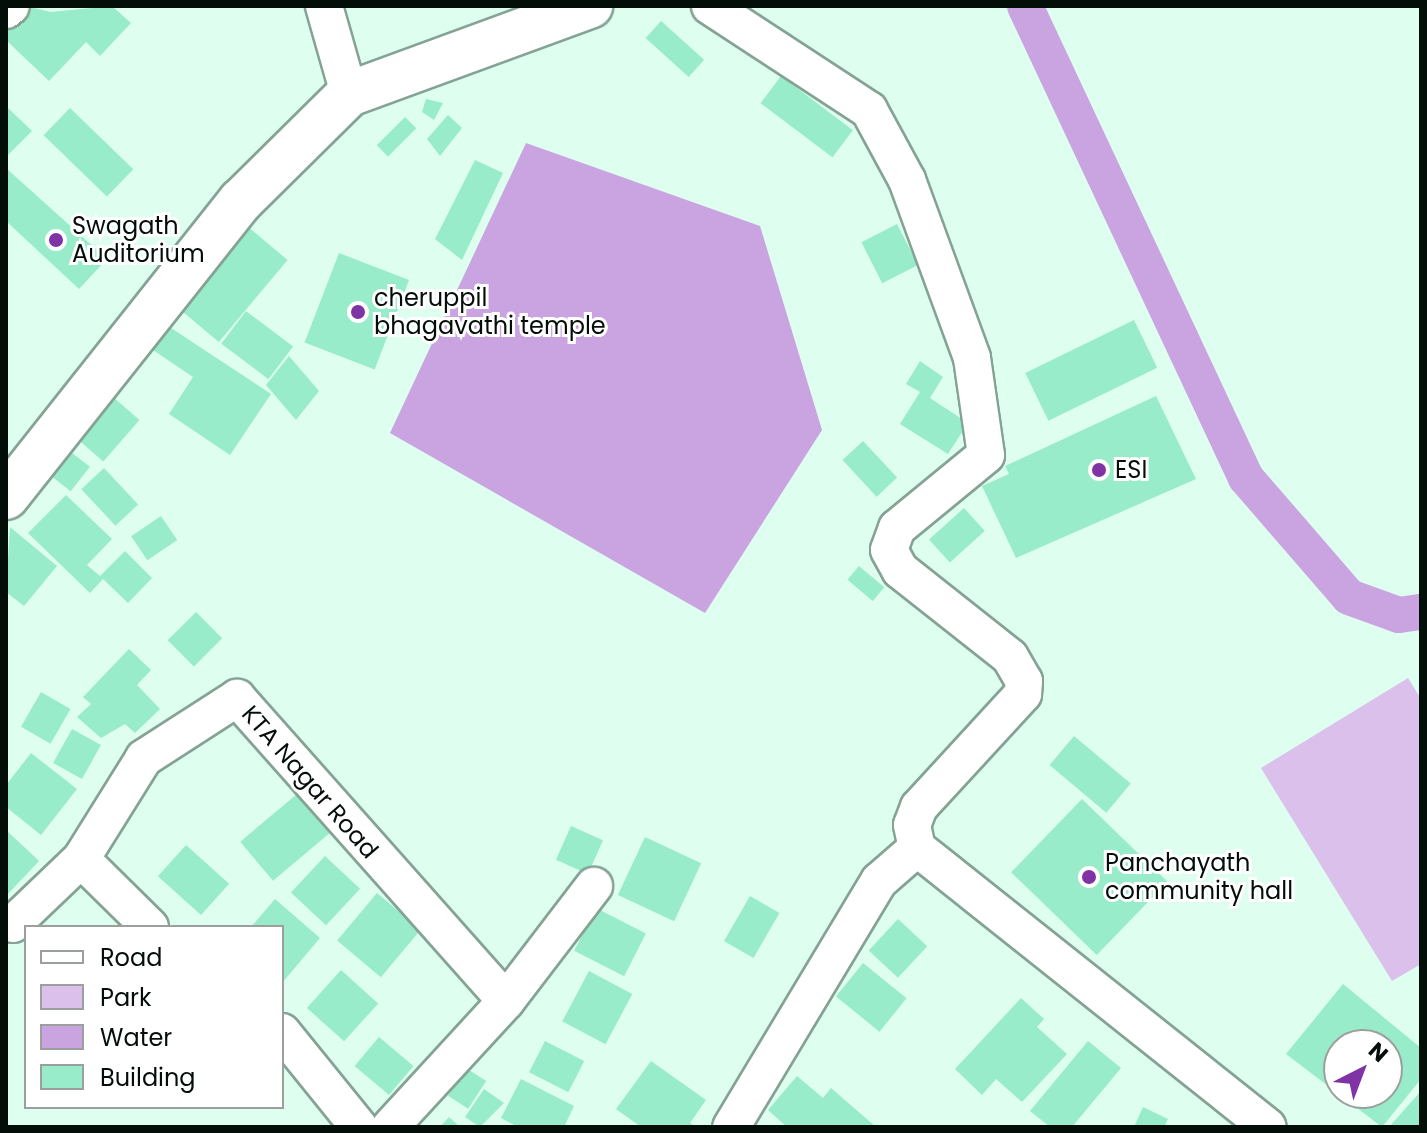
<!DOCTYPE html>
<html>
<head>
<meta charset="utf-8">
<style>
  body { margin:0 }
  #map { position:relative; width:1427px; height:1133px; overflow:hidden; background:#defeef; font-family:Poppins,sans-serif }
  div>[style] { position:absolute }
  .green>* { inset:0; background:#dac0eb }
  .water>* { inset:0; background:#caa3e1 }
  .canal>* { height:36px; margin:-18px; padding:0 18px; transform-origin:18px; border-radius:18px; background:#caa3e1 }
  .building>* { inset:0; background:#98ecc9; transform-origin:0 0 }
  .roads { filter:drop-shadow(2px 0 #85a395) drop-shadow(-2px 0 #85a395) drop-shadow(0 2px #85a395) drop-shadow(0 -2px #85a395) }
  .street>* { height:36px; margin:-18px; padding:0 18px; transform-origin:18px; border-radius:18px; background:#fff }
  .secondary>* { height:44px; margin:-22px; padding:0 22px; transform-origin:22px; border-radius:22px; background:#fff }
  .dots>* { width:22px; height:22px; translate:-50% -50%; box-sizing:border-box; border:4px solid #fff; border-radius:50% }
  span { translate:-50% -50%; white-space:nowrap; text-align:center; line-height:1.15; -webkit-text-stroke:6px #fff; paint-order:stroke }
  .poi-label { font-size:24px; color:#040e09 }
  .left { translate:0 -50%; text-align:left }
  .street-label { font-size:24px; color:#040e09 }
  .frame { position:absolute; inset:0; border:8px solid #040e09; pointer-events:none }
  .legend { position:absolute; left:24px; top:925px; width:260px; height:184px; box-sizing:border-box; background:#fff; border:2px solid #9b9f9d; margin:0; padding:10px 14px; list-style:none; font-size:24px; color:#040e09 }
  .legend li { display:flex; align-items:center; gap:16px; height:40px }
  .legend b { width:40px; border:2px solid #9b9f9d }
  .north { position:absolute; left:1323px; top:1029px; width:80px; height:80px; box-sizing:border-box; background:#fff; border:2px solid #9b9f9d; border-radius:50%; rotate:42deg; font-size:22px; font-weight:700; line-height:32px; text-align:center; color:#040e09 }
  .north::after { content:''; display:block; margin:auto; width:28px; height:36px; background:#7f33a4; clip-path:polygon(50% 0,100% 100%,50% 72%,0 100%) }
</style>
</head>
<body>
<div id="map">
  <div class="green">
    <div style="clip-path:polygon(1408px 678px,1421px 699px,1421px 964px,1392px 981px,1261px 768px)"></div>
  </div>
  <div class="water">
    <div style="clip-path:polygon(526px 143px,760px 226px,822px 430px,705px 613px,390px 433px)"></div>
  </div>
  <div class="canal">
    <div style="left:1025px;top:6px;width:521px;rotate:64.91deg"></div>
    <div style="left:1246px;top:478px;width:157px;rotate:49.1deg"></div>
    <div style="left:1349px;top:597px;width:53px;rotate:19.8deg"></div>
    <div style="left:1399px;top:615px;width:22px;rotate:-8deg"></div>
  </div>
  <div class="building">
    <div style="clip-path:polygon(26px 6px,51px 12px,112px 6px,131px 23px,100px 56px,86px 42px,49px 81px,6px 40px,6px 27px)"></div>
    <div style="left:661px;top:21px;width:58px;height:23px;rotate:42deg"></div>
    <div style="left:781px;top:76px;width:90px;height:34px;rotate:37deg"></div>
    <div style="clip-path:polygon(426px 99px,443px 103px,434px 120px,422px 112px)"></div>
    <div style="clip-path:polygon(6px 106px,32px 131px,6px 157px)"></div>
    <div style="left:70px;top:108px;width:88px;height:38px;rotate:44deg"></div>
    <div style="clip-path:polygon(448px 115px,462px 128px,440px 156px,427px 139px)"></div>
    <div style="left:405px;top:117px;width:16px;height:40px;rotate:45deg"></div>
    <div style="clip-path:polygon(475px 160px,503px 173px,462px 260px,435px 239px)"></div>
    <div style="clip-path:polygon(6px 168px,107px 259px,79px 289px,6px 221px)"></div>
    <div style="left:897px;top:224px;width:46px;height:40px;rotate:63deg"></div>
    <div style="left:247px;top:226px;width:53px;height:107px;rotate:40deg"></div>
    <div style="left:339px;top:253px;width:75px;height:96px;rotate:21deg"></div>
    <div style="left:246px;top:311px;width:59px;height:41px;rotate:37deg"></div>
    <div style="left:1134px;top:320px;width:53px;height:121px;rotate:64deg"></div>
    <div style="clip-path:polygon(165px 324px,271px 394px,230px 455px,169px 414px,193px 377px,150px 348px)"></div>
    <div style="clip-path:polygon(289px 356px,319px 391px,296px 420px,266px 385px)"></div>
    <div style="clip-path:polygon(920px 361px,943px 377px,930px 398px,968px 423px,948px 454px,900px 424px,920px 392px,906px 384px)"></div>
    <div style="clip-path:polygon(1156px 396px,1196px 479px,1016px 558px,982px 486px,1009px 474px,1005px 466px)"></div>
    <div style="left:113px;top:397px;width:35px;height:55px;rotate:41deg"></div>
    <div style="left:863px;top:441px;width:50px;height:28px;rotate:47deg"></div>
    <div style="left:67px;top:449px;width:29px;height:31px;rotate:38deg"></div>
    <div style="left:104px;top:468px;width:50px;height:31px;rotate:47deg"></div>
    <div style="clip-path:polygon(66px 495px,112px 539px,87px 565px,100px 576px,125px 551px,152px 578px,128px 603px,103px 579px,90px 593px,28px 533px)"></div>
    <div style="left:964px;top:508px;width:31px;height:47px;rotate:48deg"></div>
    <div style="left:161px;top:516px;width:29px;height:36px;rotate:56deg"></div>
    <div style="clip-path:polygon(10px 527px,57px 566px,24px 606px,6px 592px)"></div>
    <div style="left:859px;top:566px;width:33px;height:18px;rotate:40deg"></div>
    <div style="left:196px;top:612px;width:37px;height:40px;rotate:45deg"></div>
    <div style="clip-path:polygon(129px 649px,151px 670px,137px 685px,160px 709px,135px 733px,125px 724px,101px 738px,77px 717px,91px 704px,83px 697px)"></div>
    <div style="left:41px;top:692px;width:34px;height:40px;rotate:30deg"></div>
    <div style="left:72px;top:729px;width:33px;height:39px;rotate:29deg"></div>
    <div style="left:1074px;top:736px;width:74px;height:38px;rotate:40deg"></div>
    <div style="clip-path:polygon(31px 753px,77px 789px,41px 835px,6px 807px,6px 785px)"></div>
    <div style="left:303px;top:789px;width:51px;height:82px;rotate:50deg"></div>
    <div style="left:1082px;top:799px;width:119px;height:102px;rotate:44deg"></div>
    <div style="left:571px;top:826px;width:35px;height:37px;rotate:24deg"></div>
    <div style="clip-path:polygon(6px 830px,39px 861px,6px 896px)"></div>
    <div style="left:645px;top:837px;width:62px;height:64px;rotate:25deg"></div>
    <div style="left:186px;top:845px;width:58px;height:42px;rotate:42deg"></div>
    <div style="left:325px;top:856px;width:48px;height:50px;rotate:43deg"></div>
    <div style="left:377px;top:893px;width:57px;height:62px;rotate:40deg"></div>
    <div style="left:750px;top:896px;width:34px;height:52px;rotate:30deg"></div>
    <div style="clip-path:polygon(275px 899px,320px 938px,282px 983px,282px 927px,251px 927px)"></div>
    <div style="left:596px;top:908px;width:56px;height:48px;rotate:27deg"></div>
    <div style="left:898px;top:919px;width:40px;height:43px;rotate:43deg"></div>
    <div style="left:863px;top:963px;width:56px;height:43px;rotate:39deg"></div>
    <div style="left:341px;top:970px;width:50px;height:51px;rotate:42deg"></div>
    <div style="left:589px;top:971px;width:49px;height:57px;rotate:28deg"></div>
    <div style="clip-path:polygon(evenodd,1343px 984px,1421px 1048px,1421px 1079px,1382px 1127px,1286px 1054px,1343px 984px,1339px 1045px,1387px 1045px,1387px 1093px,1339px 1093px,1339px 1045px)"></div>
    <div style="clip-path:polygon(1021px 998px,1044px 1019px,1037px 1027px,1067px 1054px,1022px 1102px,996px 1079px,982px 1095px,955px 1069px)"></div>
    <div style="left:379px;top:1037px;width:45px;height:38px;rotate:40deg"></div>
    <div style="left:545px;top:1041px;width:44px;height:35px;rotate:27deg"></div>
    <div style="clip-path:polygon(1088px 1041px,1121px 1068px,1072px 1127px,1050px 1127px,1030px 1111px)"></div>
    <div style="clip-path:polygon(651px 1061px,706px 1100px,690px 1123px,696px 1127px,641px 1127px,616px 1109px)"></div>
    <div style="left:466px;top:1068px;width:24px;height:33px;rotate:33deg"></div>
    <div style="clip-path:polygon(797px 1076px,823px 1098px,831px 1088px,876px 1127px,787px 1127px,768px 1110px)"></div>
    <div style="clip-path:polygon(521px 1079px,574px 1106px,564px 1127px,518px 1127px,501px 1118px)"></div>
    <div style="clip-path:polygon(484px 1089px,504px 1103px,480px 1127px,465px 1117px)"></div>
    <div style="clip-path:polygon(1421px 1091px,1421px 1127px,1389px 1127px)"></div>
    <div style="clip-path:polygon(1143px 1107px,1168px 1119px,1164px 1127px,1134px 1127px)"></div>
    <div style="clip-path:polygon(449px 1117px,460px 1127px,440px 1127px)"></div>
  </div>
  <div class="roads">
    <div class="street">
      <div style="left:324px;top:6px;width:91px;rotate:74.1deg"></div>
      <div style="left:710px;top:6px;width:190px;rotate:33.2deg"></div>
      <div style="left:869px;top:110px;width:80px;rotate:61.5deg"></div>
      <div style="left:907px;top:180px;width:189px;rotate:69.9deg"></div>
      <div style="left:972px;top:358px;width:98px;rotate:81.8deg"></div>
      <div style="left:986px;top:455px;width:115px;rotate:140.6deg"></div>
      <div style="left:897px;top:528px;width:23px;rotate:110deg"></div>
      <div style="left:889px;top:550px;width:23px;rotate:61deg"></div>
      <div style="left:900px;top:570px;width:140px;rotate:38.3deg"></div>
      <div style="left:1010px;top:657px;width:28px;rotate:60deg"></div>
      <div style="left:1024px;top:681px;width:13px;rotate:94deg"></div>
      <div style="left:1023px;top:694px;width:154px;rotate:132.6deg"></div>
      <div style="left:919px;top:807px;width:19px;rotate:111deg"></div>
      <div style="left:912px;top:825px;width:24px;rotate:78deg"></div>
      <div style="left:917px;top:848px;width:50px;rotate:139deg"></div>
      <div style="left:879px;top:881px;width:287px;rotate:121deg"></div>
      <div style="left:6px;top:10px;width:6px;rotate:-39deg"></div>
      <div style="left:917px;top:848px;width:448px;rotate:38.5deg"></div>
      <div style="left:13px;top:924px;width:94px;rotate:-43.7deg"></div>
      <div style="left:150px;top:927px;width:97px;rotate:-135.4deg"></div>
      <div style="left:81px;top:859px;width:119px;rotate:-58deg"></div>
      <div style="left:144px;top:758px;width:111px;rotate:-32.8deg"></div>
      <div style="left:237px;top:698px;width:405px;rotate:48.4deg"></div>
      <div style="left:506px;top:1001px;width:171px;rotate:132.6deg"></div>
      <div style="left:506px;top:1001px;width:145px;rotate:-52.6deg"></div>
      <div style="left:282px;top:1032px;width:122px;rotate:51deg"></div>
    </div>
    <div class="secondary">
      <div style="left:6px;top:497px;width:378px;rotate:-51.6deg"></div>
      <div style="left:241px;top:201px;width:152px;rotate:-44.7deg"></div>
      <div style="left:349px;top:94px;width:257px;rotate:-20.1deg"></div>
    </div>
  </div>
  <div class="dots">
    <div style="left:56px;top:240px;background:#7f33a4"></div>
    <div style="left:358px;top:312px;background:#7f33a4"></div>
    <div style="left:1099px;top:470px;background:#7f33a4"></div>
    <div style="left:1089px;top:877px;background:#7f33a4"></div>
  </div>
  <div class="poi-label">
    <span class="left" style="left:72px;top:240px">Swagath<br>Auditorium</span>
    <span class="left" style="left:374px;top:312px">cheruppil<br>bhagavathi temple</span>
    <span class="left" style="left:1115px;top:470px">ESI</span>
    <span class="left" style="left:1105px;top:877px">Panchayath<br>community hall</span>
  </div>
  <div class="street-label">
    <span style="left:310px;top:782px;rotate:49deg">KTA Nagar Road</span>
  </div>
  <div class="frame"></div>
  <ul class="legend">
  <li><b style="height:10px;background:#fff"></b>Road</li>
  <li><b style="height:22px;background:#dac0eb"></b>Park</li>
  <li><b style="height:22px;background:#caa3e1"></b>Water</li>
  <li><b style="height:22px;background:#98ecc9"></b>Building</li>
  </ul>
  <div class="north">N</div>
</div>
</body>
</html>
